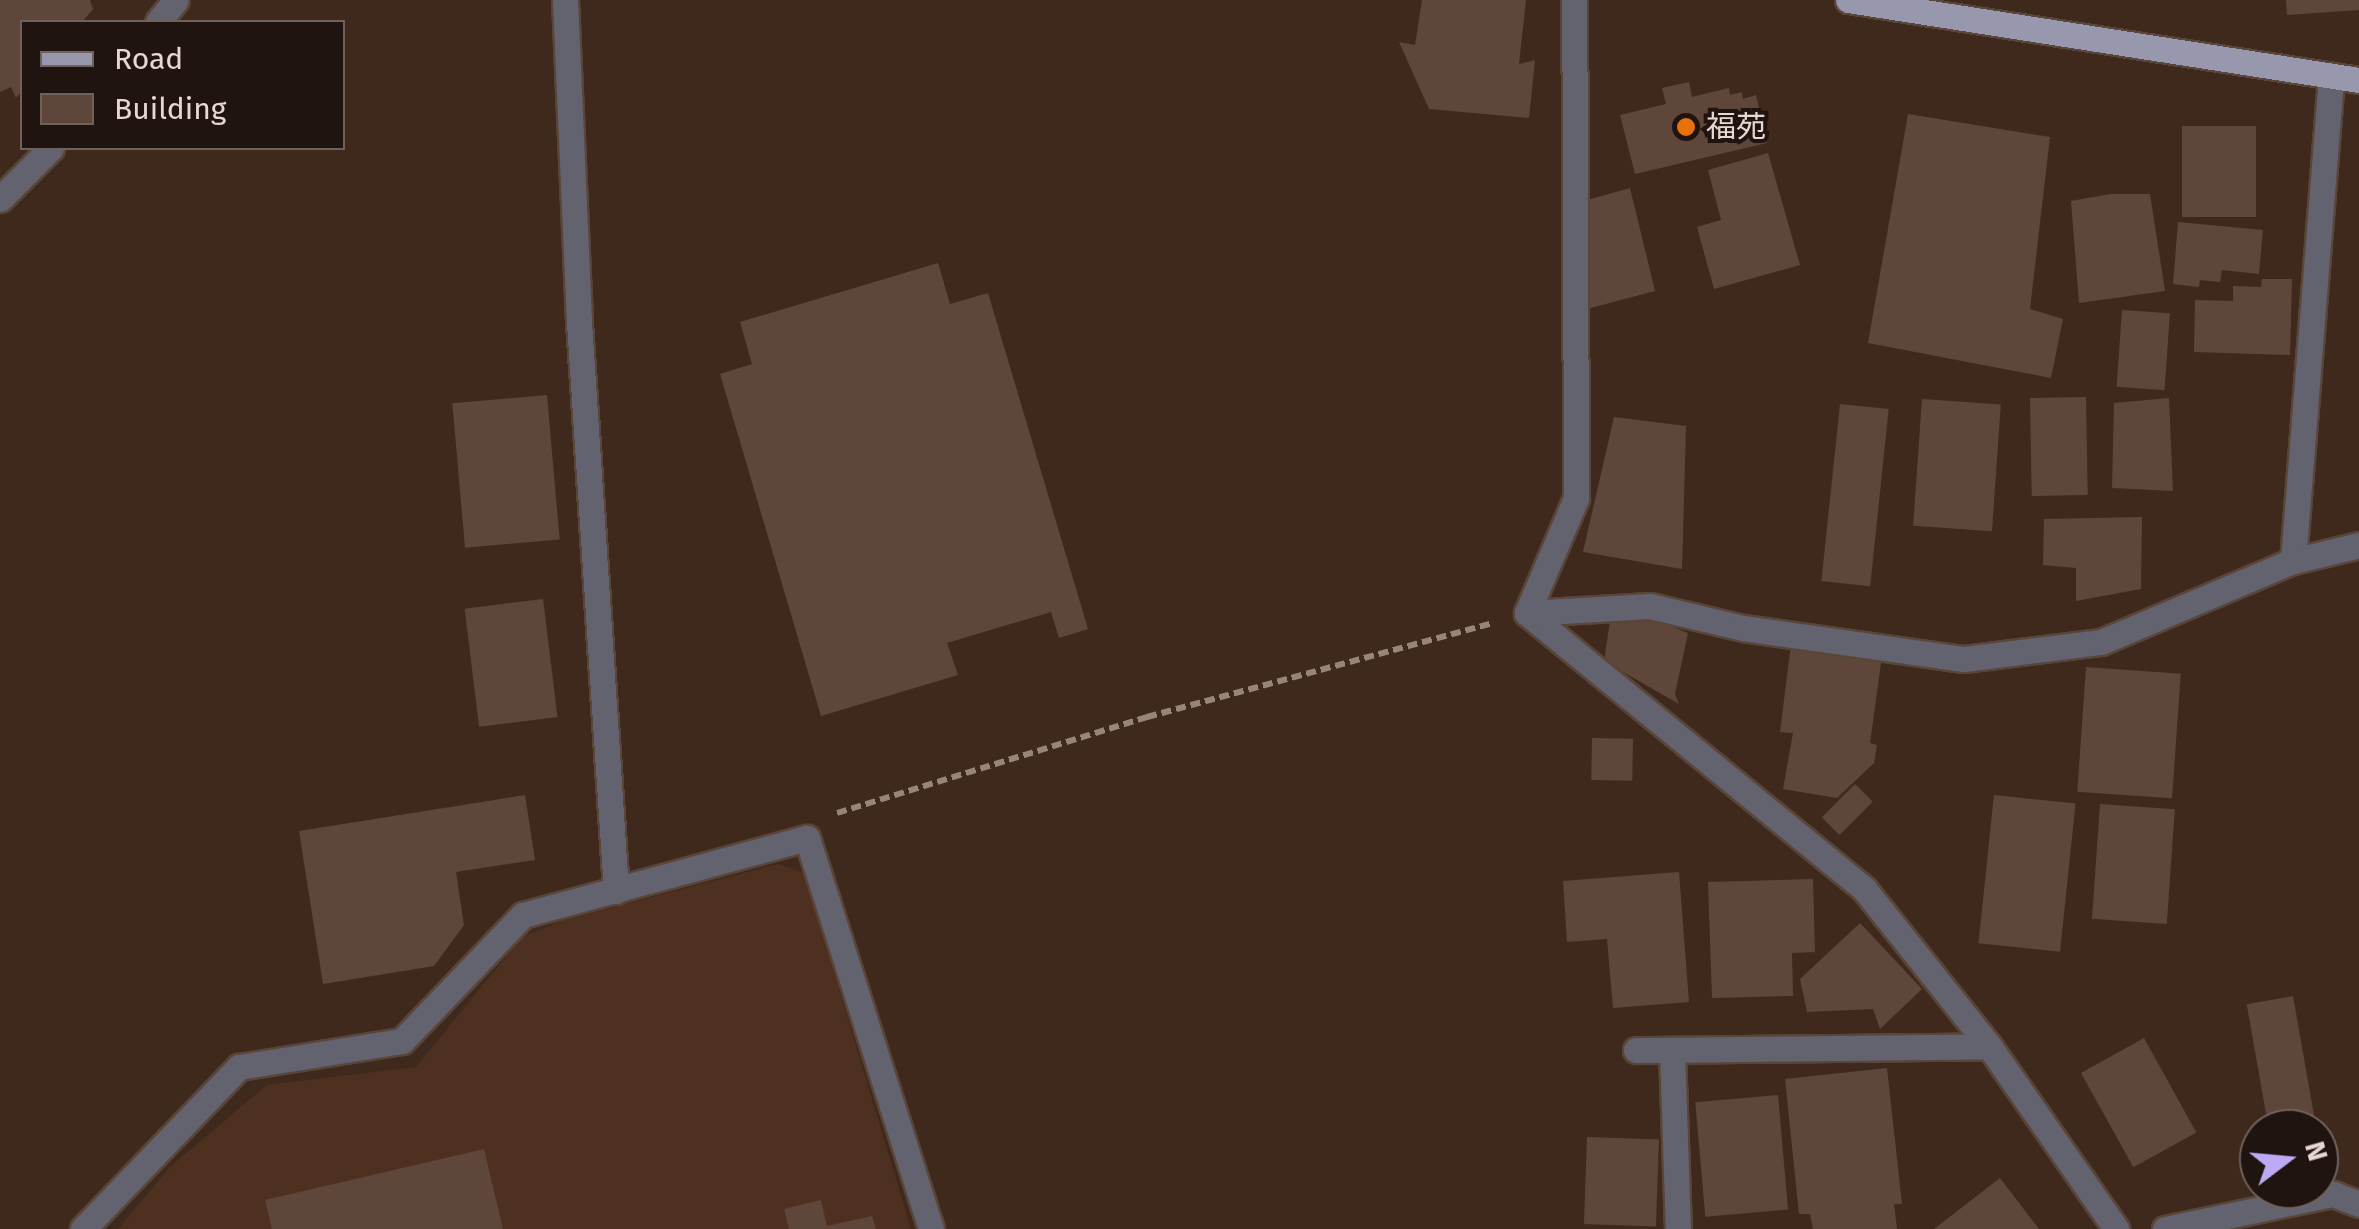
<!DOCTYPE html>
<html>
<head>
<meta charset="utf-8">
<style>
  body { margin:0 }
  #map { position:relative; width:2359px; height:1229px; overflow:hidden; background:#3f291d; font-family:"Fira Sans","Noto Sans JP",sans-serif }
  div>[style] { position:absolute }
  .built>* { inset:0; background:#4e3021 }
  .building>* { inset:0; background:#5f463a; transform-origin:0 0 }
  .path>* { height:6px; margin-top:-3px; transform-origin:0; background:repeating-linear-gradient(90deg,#97847b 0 10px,transparent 0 15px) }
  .roads { filter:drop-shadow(2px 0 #5a453a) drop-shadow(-2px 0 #5a453a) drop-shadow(0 2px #5a453a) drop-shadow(0 -2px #5a453a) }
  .service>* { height:25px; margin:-12.5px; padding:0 12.5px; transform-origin:12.5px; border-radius:12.5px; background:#63636f }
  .minor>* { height:25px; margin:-12.5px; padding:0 12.5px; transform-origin:12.5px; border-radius:12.5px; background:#63636f }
  .primary>* { height:25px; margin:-12.5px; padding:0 12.5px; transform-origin:12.5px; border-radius:12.5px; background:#9797ae }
  .dots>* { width:28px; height:28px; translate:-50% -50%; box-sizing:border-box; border:5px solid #1f140f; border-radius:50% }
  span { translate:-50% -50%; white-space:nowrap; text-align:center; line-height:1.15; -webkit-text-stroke:8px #1f140f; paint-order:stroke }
  .poi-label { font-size:30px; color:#e8d8d1 }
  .left { translate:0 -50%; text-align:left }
  .legend { position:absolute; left:20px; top:20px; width:325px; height:130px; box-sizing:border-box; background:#1f140f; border:2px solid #6f625d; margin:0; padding:12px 18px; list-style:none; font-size:30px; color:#e8d8d1 }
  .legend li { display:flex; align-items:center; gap:20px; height:50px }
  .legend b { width:50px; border:2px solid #6f625d }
  .north { position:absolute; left:2239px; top:1109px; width:100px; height:100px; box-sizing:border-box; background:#1f140f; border:2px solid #6f625d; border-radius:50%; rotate:74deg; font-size:28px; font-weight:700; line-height:40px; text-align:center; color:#e8d8d1 }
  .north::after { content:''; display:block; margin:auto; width:35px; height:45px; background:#bcaaf5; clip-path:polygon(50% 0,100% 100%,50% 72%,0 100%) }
</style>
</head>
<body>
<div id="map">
  <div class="built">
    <div style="clip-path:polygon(778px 864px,804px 873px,911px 1229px,118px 1229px,171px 1166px,267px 1085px,416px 1067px,522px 937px,563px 920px)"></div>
  </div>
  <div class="building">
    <div style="clip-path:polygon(0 0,90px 0,93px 9px,82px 22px,22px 22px,22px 91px,16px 98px,11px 87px,0 92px)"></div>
    <div style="clip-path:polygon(1422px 0,1526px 0,1519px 64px,1535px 60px,1529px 118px,1429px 109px,1399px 42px,1415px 45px)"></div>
    <div style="clip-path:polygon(2286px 0,2359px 0,2359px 10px,2287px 15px)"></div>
    <div style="clip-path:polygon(1689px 82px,1692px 97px,1729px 88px,1730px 95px,1742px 92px,1743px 99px,1756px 95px,1767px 143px,1635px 174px,1620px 115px,1666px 104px,1662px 88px)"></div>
    <div style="clip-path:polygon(1908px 114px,2050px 137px,2030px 309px,2063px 319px,2051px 378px,1868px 343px)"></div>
    <div style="left:2182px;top:126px;width:74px;height:91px"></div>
    <div style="clip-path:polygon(1768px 153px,1800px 265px,1714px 289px,1697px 227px,1721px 220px,1708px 170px)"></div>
    <div style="clip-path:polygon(1630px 188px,1655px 291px,1583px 310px,1580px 202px)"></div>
    <div style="clip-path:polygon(2110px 194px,2150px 194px,2165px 291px,2079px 303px,2071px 201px)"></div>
    <div style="clip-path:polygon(2178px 222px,2263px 230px,2259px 274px,2222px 270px,2220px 282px,2200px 280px,2199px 287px,2173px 284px)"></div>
    <div style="clip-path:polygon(938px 263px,950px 304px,988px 293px,1088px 629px,1059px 638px,1051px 612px,947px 643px,958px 675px,821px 716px,720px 374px,752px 364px,740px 322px)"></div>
    <div style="clip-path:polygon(2262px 279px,2292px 279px,2290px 355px,2194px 352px,2195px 300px,2233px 301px,2233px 286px,2261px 287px)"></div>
    <div style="left:2122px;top:310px;width:48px;height:77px;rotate:4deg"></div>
    <div style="left:547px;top:395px;width:145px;height:95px;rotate:85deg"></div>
    <div style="left:2086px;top:397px;width:98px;height:56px;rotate:89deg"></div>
    <div style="clip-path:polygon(2169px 398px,2173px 491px,2112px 488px,2114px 403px)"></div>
    <div style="left:1922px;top:399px;width:79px;height:127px;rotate:4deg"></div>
    <div style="left:1840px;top:404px;width:49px;height:178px;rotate:6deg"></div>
    <div style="clip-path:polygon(1614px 417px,1686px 426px,1682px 569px,1583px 552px)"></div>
    <div style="clip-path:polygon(2142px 517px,2141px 589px,2076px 601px,2076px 568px,2043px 565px,2044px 519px)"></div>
    <div style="left:543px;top:599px;width:119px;height:79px;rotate:83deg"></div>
    <div style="clip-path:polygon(1655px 620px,1688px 633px,1675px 694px,1679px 704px,1604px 661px,1610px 621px)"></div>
    <div style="clip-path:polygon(1791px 644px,1882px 656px,1870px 743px,1877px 745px,1874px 763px,1837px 798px,1783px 789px,1793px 733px,1780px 732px)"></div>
    <div style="left:2086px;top:667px;width:95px;height:125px;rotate:4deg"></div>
    <div style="left:1592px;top:738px;width:41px;height:42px;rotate:1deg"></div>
    <div style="left:1855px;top:784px;width:25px;height:47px;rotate:45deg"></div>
    <div style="clip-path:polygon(525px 795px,535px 860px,456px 872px,464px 925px,434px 966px,323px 984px,299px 831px)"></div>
    <div style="left:1994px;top:795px;width:82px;height:149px;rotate:6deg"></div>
    <div style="left:2100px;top:804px;width:75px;height:115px;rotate:4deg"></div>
    <div style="clip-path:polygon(1679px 872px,1689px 1002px,1613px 1008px,1607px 939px,1567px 942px,1563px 881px)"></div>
    <div style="clip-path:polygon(1813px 879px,1815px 952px,1792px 953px,1793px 996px,1712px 998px,1708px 882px)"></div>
    <div style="clip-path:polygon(1860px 923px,1922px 989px,1880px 1029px,1873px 1009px,1807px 1012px,1800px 979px)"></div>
    <div style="left:2293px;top:996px;width:135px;height:47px;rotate:80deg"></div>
    <div style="left:2144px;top:1038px;width:108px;height:72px;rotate:61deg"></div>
    <div style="clip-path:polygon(1887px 1068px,1902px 1204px,1894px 1204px,1897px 1229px,1813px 1229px,1810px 1214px,1799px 1214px,1785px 1079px)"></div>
    <div style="left:1778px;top:1095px;width:115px;height:83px;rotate:85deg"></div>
    <div style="left:1587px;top:1137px;width:72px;height:87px;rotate:2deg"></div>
    <div style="clip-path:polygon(484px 1149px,503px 1229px,272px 1229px,265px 1200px)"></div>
    <div style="clip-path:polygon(2000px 1178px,2039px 1229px,1934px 1229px)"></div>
    <div style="clip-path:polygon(821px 1200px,827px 1226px,872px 1216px,876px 1229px,789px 1229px,784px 1209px)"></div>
  </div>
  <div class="path">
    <div style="left:837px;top:813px;width:325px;rotate:-17.2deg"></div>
    <div style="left:1147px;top:717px;width:358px;rotate:-15.2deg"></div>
  </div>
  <div class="roads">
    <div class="service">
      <div style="left:1672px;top:1050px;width:179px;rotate:88.1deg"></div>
    </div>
    <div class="minor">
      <div style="left:565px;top:0;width:322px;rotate:87.5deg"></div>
      <div style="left:579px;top:322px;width:570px;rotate:86.28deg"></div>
      <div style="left:158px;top:22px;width:28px;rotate:-51deg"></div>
      <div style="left:0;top:199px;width:72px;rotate:-45deg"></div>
      <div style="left:2293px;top:561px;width:486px;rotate:-85.5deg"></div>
      <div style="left:1527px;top:613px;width:437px;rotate:39.3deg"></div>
      <div style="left:1865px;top:890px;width:199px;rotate:51.5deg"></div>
      <div style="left:1989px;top:1046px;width:223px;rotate:55.2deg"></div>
      <div style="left:1527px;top:613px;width:123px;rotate:-3.3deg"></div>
      <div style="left:1650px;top:606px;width:96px;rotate:13.3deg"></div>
      <div style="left:1743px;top:628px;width:223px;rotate:8deg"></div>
      <div style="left:1964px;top:659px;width:138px;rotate:-7.1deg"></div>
      <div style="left:2101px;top:642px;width:208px;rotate:-22.9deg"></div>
      <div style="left:2293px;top:561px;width:68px;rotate:-13.6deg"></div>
      <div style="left:1527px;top:613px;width:125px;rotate:-66.9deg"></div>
      <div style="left:1576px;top:498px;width:498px;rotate:-90.2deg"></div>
      <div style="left:1636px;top:1050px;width:353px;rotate:-0.6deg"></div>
      <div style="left:83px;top:1229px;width:225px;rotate:-46.1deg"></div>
      <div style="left:239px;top:1067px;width:165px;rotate:-9.1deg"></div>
      <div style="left:402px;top:1041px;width:175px;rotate:-46.2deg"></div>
      <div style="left:523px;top:915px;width:294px;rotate:-15.2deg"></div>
      <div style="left:807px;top:838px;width:410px;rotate:72.4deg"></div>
      <div style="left:2165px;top:1229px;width:172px;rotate:-11.8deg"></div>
      <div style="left:2333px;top:1194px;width:28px;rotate:21deg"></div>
    </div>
    <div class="primary">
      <div style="left:1848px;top:0;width:517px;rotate:8.9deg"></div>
    </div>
  </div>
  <div class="dots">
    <div style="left:1686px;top:127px;background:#e8710a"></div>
  </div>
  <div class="poi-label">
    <span class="left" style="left:1706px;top:127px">福苑</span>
  </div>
  <ul class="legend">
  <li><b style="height:12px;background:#9797ae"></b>Road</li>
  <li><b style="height:28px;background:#5f463a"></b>Building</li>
  </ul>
  <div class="north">N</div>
</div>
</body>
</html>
